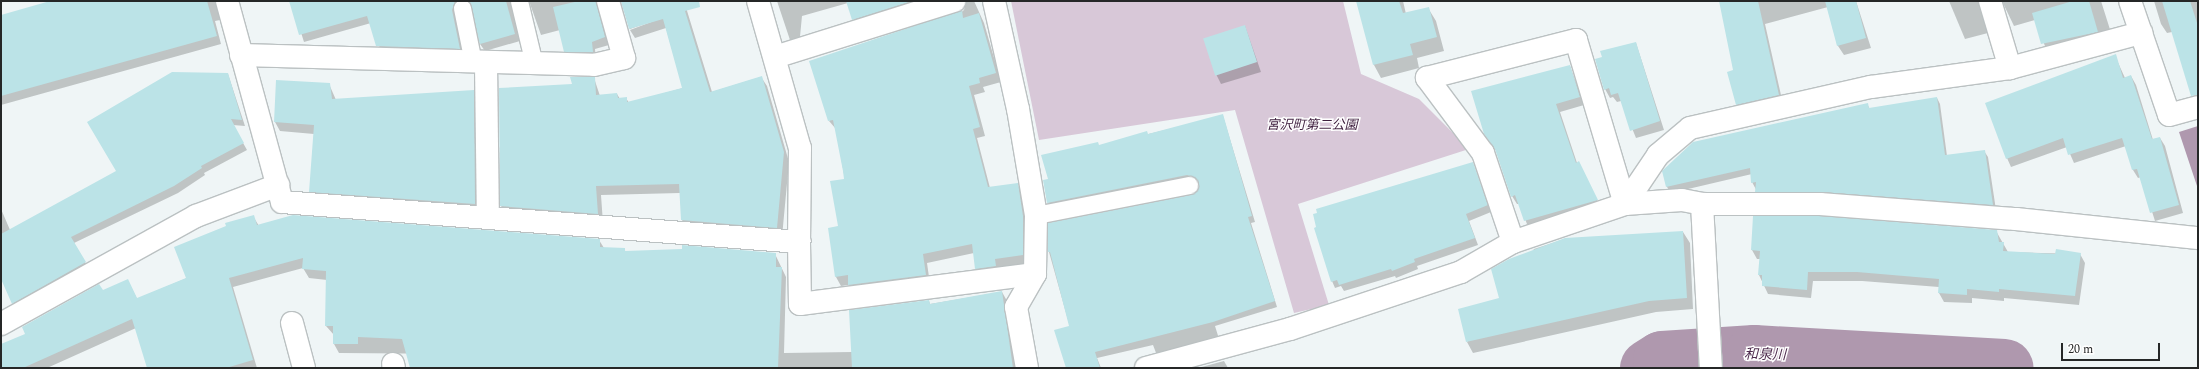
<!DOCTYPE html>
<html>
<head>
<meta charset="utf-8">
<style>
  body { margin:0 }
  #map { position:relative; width:2199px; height:369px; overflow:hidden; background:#eff5f6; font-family:Spectral,"Noto Sans JP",serif }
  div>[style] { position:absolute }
  .green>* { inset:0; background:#d8c8d8 }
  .water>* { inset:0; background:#af98ae }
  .shadow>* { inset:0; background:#0003 }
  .river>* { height:59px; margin:-29.5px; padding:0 29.5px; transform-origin:29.5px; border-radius:29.5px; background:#af98ae }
  .building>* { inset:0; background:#bbe3e7; transform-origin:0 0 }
  .roads { filter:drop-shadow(1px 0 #bbc1c2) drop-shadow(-1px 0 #bbc1c2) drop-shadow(0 1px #bbc1c2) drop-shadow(0 -1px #bbc1c2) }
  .lane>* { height:17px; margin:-8.5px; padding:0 8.5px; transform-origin:8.5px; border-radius:8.5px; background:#fff }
  .street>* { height:22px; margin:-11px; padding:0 11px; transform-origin:11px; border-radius:11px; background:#fff }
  span { translate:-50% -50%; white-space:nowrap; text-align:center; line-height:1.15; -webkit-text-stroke:3px #fff; paint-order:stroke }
  .park-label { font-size:13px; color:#3e1e3e; font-style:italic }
  .water-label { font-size:14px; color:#502e50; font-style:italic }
  .frame { position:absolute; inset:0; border:2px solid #252727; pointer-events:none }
  .scale { position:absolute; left:2061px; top:343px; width:99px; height:18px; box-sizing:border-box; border:2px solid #252727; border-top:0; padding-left:5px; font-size:12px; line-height:14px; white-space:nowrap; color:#252727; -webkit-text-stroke:3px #fff; paint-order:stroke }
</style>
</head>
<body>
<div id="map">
  <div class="green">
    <div style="clip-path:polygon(1011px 1px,1343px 1px,1361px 74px,1419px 99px,1469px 149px,1298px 204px,1329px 305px,1294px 313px,1235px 110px,1039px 140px)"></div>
  </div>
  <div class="water">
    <div style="clip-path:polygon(2198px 126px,2198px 189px,2179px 132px)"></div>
  </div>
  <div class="shadow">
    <div style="clip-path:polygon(54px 1px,215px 1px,220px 20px,215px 21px,221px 44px,1px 105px,1px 16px)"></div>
    <div style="clip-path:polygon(291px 1px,517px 1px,520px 41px,485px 51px,480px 44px,472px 8px,465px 5px,464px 56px,382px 54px,371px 23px,304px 42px)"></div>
    <div style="clip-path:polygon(529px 1px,598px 1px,609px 45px,595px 49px,596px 60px,569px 59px,560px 30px,541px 35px)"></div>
    <div style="clip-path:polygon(621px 1px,684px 1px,712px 92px,761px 77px,767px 86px,789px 162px,782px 237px,687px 229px,682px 220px,680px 193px,601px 195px,603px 223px,507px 215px,501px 206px,573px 85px,594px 78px,600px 96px,617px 94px,620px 99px,626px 98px,629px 103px,683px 88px,666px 28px,635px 38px,630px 30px,667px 16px,630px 29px)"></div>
    <div style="clip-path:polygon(777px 1px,946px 1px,858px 29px,848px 3px,802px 16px,799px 47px,793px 49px)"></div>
    <div style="clip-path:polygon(966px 1px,974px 1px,984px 23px,1001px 82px,983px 87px,985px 92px,974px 95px,985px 136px,977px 138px,990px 188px,1017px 184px,1023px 193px,1028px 226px,1028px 264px,982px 278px,976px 269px,974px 253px,927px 263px,930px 284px,855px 294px,849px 285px,841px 286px,836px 277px,845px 180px,836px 129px,829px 121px,964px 10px)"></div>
    <div style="clip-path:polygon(1357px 1px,1403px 1px,1406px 14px,1428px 8px,1436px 21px,1444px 51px,1417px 58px,1419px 68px,1381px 78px,1374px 65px)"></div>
    <div style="clip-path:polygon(1720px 1px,1856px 1px,1871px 48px,1844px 55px,1838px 46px,1828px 7px,1765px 24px,1783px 104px,1742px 113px,1737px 104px,1734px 71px)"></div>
    <div style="clip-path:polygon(1949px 1px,1989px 1px,1988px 33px,1965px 39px)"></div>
    <div style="clip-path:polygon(2002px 1px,2101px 1px,2113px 39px,2048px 54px,2035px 20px,2014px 26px)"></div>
    <div style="clip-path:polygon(2154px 1px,2198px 1px,2198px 89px,2172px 32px,2167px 33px,2161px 24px)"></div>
    <div style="clip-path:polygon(1245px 26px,1261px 72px,1221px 84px,1216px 74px)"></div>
    <div style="clip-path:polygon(1636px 43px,1664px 130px,1636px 138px,1621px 101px,1617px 102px,1613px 97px,1610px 98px,1605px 89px,1603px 58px)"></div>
    <div style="clip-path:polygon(2115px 56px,2125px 78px,2131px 76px,2136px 85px,2153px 140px,2160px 138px,2165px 146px,2183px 213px,2155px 221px,2141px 177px,2138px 178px,2133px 170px,2126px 146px,2074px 163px,2067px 147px,2011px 167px,2007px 158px)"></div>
    <div style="clip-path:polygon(1570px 66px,1584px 105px,1560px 112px,1577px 163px,1583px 171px,1601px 209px,1529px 229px,1519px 204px,1517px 204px,1512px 196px,1497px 152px,1490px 142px)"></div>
    <div style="clip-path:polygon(228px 74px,245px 126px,233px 125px,247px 150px,204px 173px,205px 175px,178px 193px,74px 243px,89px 269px,17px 310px,1px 276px,1px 209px,10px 230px,118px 171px)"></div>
    <div style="clip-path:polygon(329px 84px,336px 100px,473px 91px,479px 101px,480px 214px,315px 201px,310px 191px,314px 134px,280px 131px,275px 122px)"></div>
    <div style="clip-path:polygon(1937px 98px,1940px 104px,1947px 156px,1984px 151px,1988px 157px,1996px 210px,1760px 197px,1752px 182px,1752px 174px,1671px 193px,1667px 187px,1663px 171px,1867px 104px,1870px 109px)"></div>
    <div style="clip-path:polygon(1223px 116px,1255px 222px,1251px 223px,1277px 307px,1215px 326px,1220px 342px,1158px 358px,1153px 345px,1097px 358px,1101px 368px,1067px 368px,1070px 327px,1049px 252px,1191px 196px,1197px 193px,1200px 184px,1191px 181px,1051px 208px,1048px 202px,1050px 180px,1099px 146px)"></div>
    <div style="clip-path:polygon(1472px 163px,1491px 212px,1469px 221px,1478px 245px,1417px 266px,1418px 269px,1396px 278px,1395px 276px,1344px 291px,1341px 286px,1335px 288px,1332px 281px)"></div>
    <div style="clip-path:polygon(253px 216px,259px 226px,599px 240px,604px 248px,624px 249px,626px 252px,775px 254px,786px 277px,784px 353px,852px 352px,929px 301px,930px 304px,1002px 292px,1007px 301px,1015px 368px,422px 368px,469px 354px,339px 353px,334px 344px,334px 335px,326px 326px,327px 280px,309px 278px,303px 268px,233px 287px,257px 368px,148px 368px,136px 328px,47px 368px,1px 368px,1px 346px,27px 335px,102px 291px,128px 281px,137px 299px,187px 278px)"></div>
    <div style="clip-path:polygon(1996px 231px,2008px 252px,2080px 254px,2085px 263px,2079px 305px,2004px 298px,2004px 301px,1972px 298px,1972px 303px,1944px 302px,1939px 293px,1939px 287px,1862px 281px,1813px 281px,1811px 298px,1768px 294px,1759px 275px,1761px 259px,1757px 259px,1752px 250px)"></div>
    <div style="clip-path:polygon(1683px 232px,1690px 243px,1693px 309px,1656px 312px,1473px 353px,1467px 342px,1501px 299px,1534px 249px,1565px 239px)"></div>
    <div style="clip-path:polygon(1224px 361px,1228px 368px,1198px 368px)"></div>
  </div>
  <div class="river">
    <div style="left:1649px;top:368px;width:15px;rotate:-32deg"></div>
    <div style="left:1662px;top:360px;width:92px;rotate:-3.7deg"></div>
    <div style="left:1754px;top:354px;width:250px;rotate:3.2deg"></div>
  </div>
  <div class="building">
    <div style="clip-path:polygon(50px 1px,207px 1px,217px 36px,1px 96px,1px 15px)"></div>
    <div style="clip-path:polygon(289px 1px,455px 1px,452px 10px,460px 49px,376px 46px,367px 16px,299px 35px)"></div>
    <div style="clip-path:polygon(469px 1px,506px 1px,515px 34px,480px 44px)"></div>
    <div style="clip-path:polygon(579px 1px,596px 1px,605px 37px,592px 42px,593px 52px,564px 52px,553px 7px)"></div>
    <div style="clip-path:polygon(621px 1px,699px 1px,700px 7px,685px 11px,710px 92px,762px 76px,784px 152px,777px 228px,681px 220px,679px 184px,596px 186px,598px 214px,500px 206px,499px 88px,572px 84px,570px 77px,595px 77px,596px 95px,617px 93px,618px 98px,627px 97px,627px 102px,682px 88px,663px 19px,629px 29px)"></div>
    <div style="clip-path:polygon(846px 1px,912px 1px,852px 20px)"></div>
    <div style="clip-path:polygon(1356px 1px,1399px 1px,1403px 13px,1429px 7px,1437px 37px,1410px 44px,1413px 55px,1373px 65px)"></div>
    <div style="clip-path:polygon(1719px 1px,1758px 1px,1779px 95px,1736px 105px,1727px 72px,1733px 70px)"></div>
    <div style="clip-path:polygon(1825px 1px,1856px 1px,1866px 38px,1837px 46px)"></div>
    <div style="clip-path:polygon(2073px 1px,2089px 1px,2098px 32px,2041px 44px,2032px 13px)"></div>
    <div style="clip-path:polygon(2162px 1px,2190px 1px,2198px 26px,2198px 95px,2191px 96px)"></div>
    <div style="clip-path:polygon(962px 10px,963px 18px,979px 13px,996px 73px,979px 78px,980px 83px,969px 86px,980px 127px,973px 129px,988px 187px,1018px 183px,1023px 216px,1023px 255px,995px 259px,996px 266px,975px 269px,972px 244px,923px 254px,926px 275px,848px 285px,848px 275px,835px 277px,828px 228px,838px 226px,830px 181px,844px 179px,843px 171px,833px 120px,828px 121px,809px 61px)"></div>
    <div style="left:1245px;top:25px;width:39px;height:44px;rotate:72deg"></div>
    <div style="clip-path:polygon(1636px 42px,1660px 121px,1630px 131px,1618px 93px,1611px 95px,1609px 88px,1604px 90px,1595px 59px,1602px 57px,1600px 51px)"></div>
    <div style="clip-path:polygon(2116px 54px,2123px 78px,2131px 75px,2152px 139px,2160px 137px,2179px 205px,2150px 213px,2137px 169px,2132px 170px,2122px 138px,2068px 155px,2063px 138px,2006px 159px,1985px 103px)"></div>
    <div style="clip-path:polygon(1570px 65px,1580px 97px,1556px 104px,1576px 163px,1579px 161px,1598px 200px,1524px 221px,1515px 195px,1511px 197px,1495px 149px,1484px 134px,1471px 91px)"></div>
    <div style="clip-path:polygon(172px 72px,228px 73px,242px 120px,231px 119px,244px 143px,201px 166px,202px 168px,174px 186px,71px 237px,86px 262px,12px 304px,1px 279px,1px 234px,116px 171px,87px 122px)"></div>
    <div style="clip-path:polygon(276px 80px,330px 83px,332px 99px,474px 90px,475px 204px,309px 192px,314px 125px,274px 122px)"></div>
    <div style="clip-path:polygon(1937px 97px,1945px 155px,1985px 150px,1993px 205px,1821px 192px,1755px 192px,1756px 182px,1751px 183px,1750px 168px,1666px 187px,1662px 171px,1693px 142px,1868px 103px,1869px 108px)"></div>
    <div style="clip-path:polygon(1223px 114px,1252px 216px,1248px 217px,1275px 301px,1213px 322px,1095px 352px,1100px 368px,1066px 368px,1054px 330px,1069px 326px,1050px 252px,1048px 252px,1048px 223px,1191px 195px,1196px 192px,1199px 183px,1196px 178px,1187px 175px,1047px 203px,1043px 180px,1048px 179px,1041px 155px,1098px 142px,1099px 145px,1147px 131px,1148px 134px)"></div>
    <div style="clip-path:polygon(1473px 162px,1488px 205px,1466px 214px,1475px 238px,1414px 259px,1415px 262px,1392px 271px,1391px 269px,1339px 285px,1337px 280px,1331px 282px,1314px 228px,1316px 227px,1313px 214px,1317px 213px,1316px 209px)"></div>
    <div style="clip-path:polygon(254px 215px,257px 225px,293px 215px,600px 239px,600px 247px,625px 248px,625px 251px,682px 249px,682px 245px,776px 253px,776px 267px,782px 267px,778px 368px,410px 368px,402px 339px,358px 337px,358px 344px,333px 344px,333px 326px,325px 326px,326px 271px,302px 269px,303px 258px,229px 278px,253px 360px,226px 368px,147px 368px,132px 319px,23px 368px,1px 368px,1px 344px,25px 334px,22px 327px,99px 284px,103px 290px,128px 279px,137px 298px,186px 278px,174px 247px,226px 226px,225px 223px)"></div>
    <div style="clip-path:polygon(1753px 216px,1820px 216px,1997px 230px,1999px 242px,2004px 242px,2003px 251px,2055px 254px,2056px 249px,2081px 253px,2075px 296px,1999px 289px,1999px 292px,1967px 289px,1967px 295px,1938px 293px,1939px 279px,1857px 272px,1808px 272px,1807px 290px,1762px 286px,1762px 275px,1758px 275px,1760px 251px,1751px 250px)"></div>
    <div style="clip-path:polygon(1683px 231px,1687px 298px,1649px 301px,1466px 342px,1458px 309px,1499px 298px,1491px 269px,1509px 259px,1565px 238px)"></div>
    <div style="clip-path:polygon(1002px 291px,1013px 368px,852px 368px,849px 310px,929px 300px,930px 304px)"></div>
  </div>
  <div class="roads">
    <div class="lane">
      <div style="left:519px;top:1px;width:65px;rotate:76.6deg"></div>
      <div style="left:462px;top:8px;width:55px;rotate:78.5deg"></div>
      <div style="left:1036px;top:215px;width:156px;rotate:-11.1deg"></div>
    </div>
    <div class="street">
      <div style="left:227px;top:1px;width:208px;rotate:74.7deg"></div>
      <div style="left:282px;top:202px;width:519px;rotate:4.42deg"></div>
      <div style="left:799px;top:242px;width:62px;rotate:89.1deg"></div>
      <div style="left:800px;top:304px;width:237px;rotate:-7.3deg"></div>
      <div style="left:758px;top:1px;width:153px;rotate:74.1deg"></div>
      <div style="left:800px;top:148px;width:94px;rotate:90.6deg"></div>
      <div style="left:994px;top:1px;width:111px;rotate:77.5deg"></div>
      <div style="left:1018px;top:109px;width:108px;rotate:80.4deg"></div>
      <div style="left:1036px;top:215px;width:59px;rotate:91deg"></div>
      <div style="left:1035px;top:274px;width:38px;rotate:120deg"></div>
      <div style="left:1016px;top:307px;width:62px;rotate:79.8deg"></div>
      <div style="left:1990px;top:1px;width:70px;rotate:73.4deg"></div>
      <div style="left:2130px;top:1px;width:120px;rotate:71.1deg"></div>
      <div style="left:2169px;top:115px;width:30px;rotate:-15deg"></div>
      <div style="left:241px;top:55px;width:353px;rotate:1.6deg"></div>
      <div style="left:594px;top:65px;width:31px;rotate:-13deg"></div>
      <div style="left:624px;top:58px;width:59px;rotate:-105.7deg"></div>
      <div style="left:775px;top:57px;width:188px;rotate:-17.4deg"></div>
      <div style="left:486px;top:63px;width:154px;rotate:89.3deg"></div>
      <div style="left:1625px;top:204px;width:59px;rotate:-56deg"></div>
      <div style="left:1658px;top:155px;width:42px;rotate:-40.2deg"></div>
      <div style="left:1690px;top:128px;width:186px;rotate:-12.8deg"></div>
      <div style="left:1871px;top:87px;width:140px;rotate:-7.8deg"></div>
      <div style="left:2010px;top:68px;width:136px;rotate:-15deg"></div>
      <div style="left:1702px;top:204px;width:164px;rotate:86.9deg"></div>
      <div style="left:1513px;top:242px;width:94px;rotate:-108.6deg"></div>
      <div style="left:1483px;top:153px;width:94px;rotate:-126.7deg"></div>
      <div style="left:1427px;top:78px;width:154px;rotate:-14.3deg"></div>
      <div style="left:1576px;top:40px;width:171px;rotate:73.4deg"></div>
      <div style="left:292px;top:323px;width:47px;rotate:75.1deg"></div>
      <div style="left:1px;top:324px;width:223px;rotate:-29deg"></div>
      <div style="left:196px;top:216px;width:88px;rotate:-20.7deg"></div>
      <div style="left:393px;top:364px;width:4px;rotate:76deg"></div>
      <div style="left:1146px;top:368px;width:149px;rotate:-15.2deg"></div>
      <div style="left:1290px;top:329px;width:180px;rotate:-18.4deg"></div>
      <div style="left:1461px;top:272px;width:60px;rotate:-30deg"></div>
      <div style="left:1513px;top:242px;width:118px;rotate:-18.7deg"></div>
      <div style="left:1625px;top:204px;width:57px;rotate:-4deg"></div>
      <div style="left:1682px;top:200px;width:20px;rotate:11deg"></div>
      <div style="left:1702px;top:204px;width:118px"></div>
      <div style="left:1820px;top:204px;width:197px;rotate:4.4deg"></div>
      <div style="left:2016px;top:219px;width:183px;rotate:6deg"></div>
    </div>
  </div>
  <div class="park-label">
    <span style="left:1312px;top:125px">宮沢町第二公園</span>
  </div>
  <div class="water-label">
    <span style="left:1765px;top:355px;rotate:1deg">和泉川</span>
  </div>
  <div class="frame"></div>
  <div class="scale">20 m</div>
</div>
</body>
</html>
